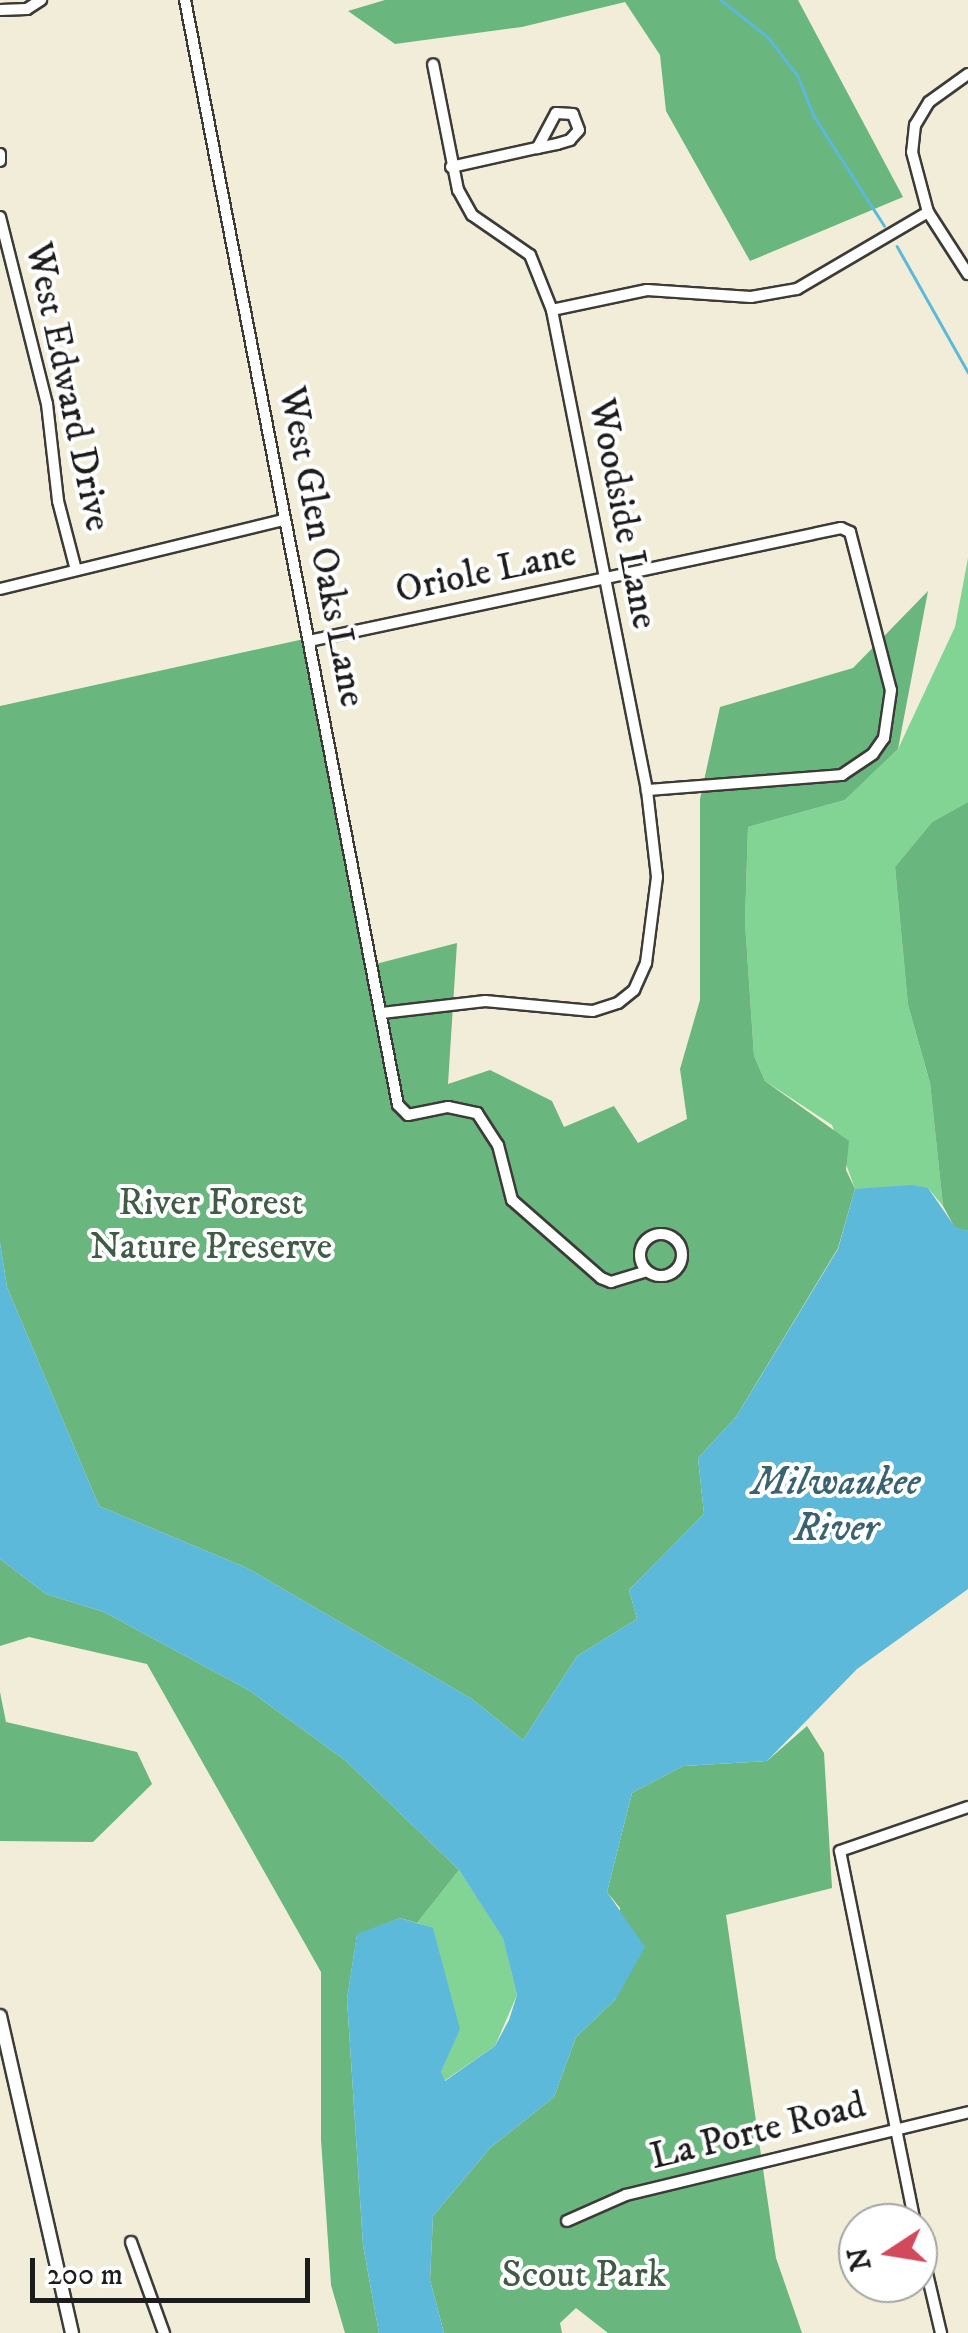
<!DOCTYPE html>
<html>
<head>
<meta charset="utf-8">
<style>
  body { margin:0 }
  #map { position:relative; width:968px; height:2333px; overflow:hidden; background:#f2edd8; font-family:"IM FELL DW Pica",serif }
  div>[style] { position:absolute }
  .green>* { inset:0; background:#82d495 }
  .forest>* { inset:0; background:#69b67e }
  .water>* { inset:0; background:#5cb9da }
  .stream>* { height:2.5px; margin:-1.25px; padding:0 1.25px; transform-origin:1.25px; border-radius:1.25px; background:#5cb9da }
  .roads { filter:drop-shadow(2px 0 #3c3b38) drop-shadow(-2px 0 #3c3b38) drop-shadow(0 2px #3c3b38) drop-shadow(0 -2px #3c3b38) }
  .minor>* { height:10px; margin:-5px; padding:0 5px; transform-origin:5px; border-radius:5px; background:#fff }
  .minor>.ring { margin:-5px; padding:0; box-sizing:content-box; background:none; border:10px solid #fff; border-radius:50% }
  .tertiary>* { height:12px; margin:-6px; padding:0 6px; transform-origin:6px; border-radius:6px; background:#fff }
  span { translate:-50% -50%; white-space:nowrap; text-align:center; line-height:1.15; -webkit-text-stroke:8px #fff; paint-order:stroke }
  .street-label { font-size:38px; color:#1c1c1c }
  .park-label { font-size:38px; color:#405c46 }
  .water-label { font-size:40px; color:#396371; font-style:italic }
  .north { position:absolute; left:838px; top:2203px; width:100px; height:100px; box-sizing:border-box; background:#fff; border:2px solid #a4a4a4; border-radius:50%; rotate:258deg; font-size:28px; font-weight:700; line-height:40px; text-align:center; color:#1c1c1c }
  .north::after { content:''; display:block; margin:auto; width:35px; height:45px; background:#d1495b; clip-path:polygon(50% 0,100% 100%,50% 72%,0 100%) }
  .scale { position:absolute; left:30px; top:2258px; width:280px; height:45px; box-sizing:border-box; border:5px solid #1c1c1c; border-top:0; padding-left:12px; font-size:30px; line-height:35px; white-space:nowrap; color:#1c1c1c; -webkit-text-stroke:8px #fff; paint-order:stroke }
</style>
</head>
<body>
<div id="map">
  <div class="green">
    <div style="clip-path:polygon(968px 558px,968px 802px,932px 822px,895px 867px,908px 1005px,930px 1083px,943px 1206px,928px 1188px,855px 1189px,832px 1125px,765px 1081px,754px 1056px,745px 922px,748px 827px,845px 800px,898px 749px,955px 627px)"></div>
    <div style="clip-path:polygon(459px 1870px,503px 1937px,517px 1995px,495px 2046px,444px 2081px,441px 2072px,459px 2029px,433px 1929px,417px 1923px)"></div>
  </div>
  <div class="forest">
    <div style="clip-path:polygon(385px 0,798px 0,903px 197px,750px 261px,666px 111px,660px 55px,625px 2px,522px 27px,395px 44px,348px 11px)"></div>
    <div style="clip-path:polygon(928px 591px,898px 749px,845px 800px,748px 827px,745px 922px,754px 1056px,765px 1081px,849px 1141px,846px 1170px,855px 1189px,838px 1248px,736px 1417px,698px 1458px,704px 1514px,629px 1590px,637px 1619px,577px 1656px,523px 1740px,472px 1699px,247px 1568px,99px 1506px,7px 1287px,0 1243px,0 706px,304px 639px,368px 966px,457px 943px,448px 1084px,490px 1070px,552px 1101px,564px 1127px,614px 1106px,638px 1143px,687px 1119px,680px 1069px,700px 1000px,700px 799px,720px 707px,853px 668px)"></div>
    <div style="clip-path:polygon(968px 802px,968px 1231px,955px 1228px,943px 1206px,930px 1083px,908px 1005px,895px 867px,932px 822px)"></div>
    <div style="clip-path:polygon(0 1559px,46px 1594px,104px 1612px,250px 1691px,346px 1761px,459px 1870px,417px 1923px,400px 1918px,357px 1935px,347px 1999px,363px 2245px,379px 2333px,345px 2333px,331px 2285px,321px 2140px,321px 1972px,147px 1664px,29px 1637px,0 1646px)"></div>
    <div style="clip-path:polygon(0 1692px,6px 1722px,137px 1752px,152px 1784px,93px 1842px,0 1841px)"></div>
    <div style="clip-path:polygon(807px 1726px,824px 1753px,832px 1888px,726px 1915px,776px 2258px,802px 2333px,608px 2333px,576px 2308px,560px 2323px,562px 2333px,444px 2333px,430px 2280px,433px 2216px,490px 2148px,554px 2097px,576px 2037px,616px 1999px,620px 1908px,607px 1892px,632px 1793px,683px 1766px,767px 1761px)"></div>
  </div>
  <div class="water">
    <div style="clip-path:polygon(911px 1185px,928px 1188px,955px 1227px,968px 1231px,968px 1589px,857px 1669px,767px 1761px,683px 1766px,632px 1793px,607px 1892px,645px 1947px,616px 1999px,576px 2037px,554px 2097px,490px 2148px,433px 2216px,430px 2280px,444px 2333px,379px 2333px,363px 2245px,347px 1999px,357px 1934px,400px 1918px,433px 1928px,460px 2029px,441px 2072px,445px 2081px,495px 2046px,509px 2020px,517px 1995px,503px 1938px,459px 1870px,346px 1761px,250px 1691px,104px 1612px,46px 1594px,0 1559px,0 1243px,7px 1287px,99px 1506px,247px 1568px,472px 1699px,523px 1740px,577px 1656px,637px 1619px,629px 1590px,704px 1514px,698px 1458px,736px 1417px,838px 1249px,855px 1189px)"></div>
  </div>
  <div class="stream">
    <div style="left:721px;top:0;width:60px;rotate:38.2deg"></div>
    <div style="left:768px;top:37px;width:49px;rotate:52.4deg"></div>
    <div style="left:798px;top:76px;width:43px;rotate:68.2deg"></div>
    <div style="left:814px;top:116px;width:130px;rotate:57.3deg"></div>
    <div style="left:897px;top:246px;width:145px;rotate:60.6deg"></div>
  </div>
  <div class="roads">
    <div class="minor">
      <div style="left:185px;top:0;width:1125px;rotate:79.09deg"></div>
      <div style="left:398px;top:1105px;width:14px;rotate:45deg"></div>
      <div style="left:408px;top:1115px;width:41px;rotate:-11.3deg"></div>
      <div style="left:448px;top:1107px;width:30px;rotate:12deg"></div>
      <div style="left:477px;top:1113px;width:38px;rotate:57deg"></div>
      <div style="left:498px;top:1145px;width:57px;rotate:75.7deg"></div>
      <div style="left:512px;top:1200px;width:118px;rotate:41.2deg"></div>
      <div style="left:601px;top:1278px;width:11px;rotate:22deg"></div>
      <div style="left:611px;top:1282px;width:37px;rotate:-17deg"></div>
      <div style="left:0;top:10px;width:27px;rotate:-2deg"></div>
      <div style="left:27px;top:9px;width:17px;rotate:-33deg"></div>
      <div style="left:968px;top:74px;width:48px;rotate:144.3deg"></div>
      <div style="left:929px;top:102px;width:27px;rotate:121deg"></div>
      <div style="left:915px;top:125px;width:27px;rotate:96deg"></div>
      <div style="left:912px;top:152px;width:62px;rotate:75.1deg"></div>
      <div style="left:928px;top:212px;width:74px;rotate:57.2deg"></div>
      <div style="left:0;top:154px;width:7px;rotate:90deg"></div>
      <div style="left:451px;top:167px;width:88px;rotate:-12.5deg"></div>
      <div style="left:537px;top:148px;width:20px;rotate:-11deg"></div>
      <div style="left:557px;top:144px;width:14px;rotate:-17deg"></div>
      <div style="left:570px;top:140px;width:13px;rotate:-48deg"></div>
      <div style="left:579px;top:130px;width:17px;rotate:-111deg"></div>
      <div style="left:573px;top:114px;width:17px;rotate:-177deg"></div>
      <div style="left:556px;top:113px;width:40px;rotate:118deg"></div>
      <div style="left:0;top:217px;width:193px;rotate:75.9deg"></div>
      <div style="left:47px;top:404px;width:98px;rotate:83.5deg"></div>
      <div style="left:58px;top:501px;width:71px;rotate:75.4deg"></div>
      <div style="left:552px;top:310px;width:97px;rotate:-11.9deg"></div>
      <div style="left:647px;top:290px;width:104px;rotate:3.9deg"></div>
      <div style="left:751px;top:297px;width:47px;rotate:-9.9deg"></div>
      <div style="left:797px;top:289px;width:152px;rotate:-30.4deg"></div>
      <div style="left:0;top:589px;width:292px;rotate:-13.7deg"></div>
      <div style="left:309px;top:641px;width:544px;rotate:-11.99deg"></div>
      <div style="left:841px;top:528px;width:10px;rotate:24deg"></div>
      <div style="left:850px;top:532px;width:163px;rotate:75.5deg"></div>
      <div style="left:891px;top:690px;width:49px;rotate:98.3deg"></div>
      <div style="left:884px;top:738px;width:19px;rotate:125deg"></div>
      <div style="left:873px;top:754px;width:37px;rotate:146deg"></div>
      <div style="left:842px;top:775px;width:196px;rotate:175.6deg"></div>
      <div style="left:382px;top:1013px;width:104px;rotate:-6.6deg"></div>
      <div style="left:485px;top:1001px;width:108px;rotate:5.3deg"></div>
      <div style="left:593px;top:1011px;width:26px;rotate:-18deg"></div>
      <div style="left:618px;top:1003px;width:21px;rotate:-39deg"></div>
      <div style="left:634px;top:990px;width:30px;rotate:-66deg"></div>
      <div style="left:646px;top:963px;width:87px;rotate:-82.7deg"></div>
      <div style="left:657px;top:877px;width:88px;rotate:-96.6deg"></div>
      <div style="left:647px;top:790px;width:489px;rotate:-101.2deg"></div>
      <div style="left:552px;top:310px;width:59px;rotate:-111.8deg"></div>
      <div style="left:530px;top:255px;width:70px;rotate:-145.4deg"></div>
      <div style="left:472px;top:215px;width:29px;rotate:-119deg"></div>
      <div style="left:458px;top:190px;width:128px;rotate:-101.2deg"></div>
      <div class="ring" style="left:640px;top:1234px;width:32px;height:32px"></div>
      <div style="left:567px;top:2221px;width:64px;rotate:-23.8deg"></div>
      <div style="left:626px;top:2195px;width:352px;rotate:-13.6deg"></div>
      <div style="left:915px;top:2223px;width:379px;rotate:-101.4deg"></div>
      <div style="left:840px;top:1851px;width:135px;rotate:-19deg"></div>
      <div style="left:918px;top:2235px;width:101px;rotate:76.8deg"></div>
      <div style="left:131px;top:2242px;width:97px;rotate:70.1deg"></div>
    </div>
    <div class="tertiary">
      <div style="left:0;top:2016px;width:325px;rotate:77.2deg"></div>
    </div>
  </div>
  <div class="street-label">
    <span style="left:67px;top:387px;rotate:78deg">West Edward Drive</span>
    <span style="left:622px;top:514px;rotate:79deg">Woodside Lane</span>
    <span style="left:321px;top:547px;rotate:79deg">West Glen Oaks Lane</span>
    <span style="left:486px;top:573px;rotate:-12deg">Oriole Lane</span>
    <span style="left:758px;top:2132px;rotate:-14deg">La Porte Road</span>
  </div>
  <div class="park-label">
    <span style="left:211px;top:1226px">River Forest<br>Nature Preserve</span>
    <span style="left:584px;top:2276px">Scout Park</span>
  </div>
  <div class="water-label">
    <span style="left:836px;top:1506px">Milwaukee<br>River</span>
  </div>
  <div class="north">N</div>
  <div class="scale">200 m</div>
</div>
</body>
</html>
